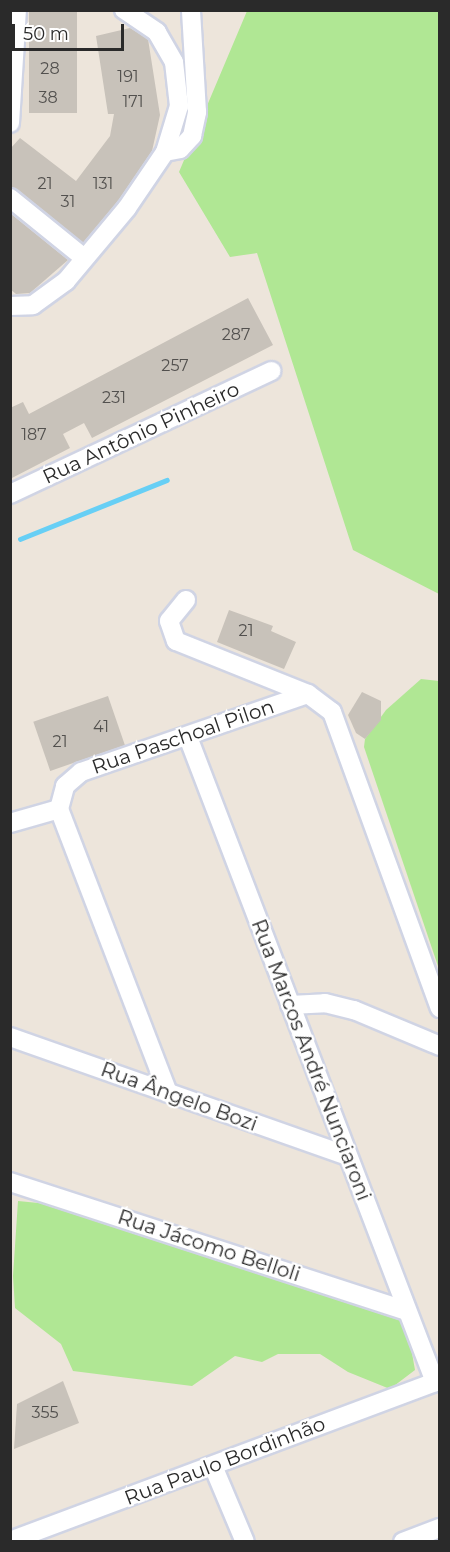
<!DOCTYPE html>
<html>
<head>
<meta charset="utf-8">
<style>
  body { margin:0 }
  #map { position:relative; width:450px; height:1552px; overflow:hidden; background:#ede5db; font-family:Montserrat,sans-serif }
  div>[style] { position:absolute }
  .green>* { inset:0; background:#b0e794 }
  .stream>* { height:4.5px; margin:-2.25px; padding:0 2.25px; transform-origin:2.25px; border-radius:2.25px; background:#67cff5 }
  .building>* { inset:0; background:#c8c2ba; transform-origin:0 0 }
  .roads { filter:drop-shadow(2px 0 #d0d4e4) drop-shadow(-2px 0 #d0d4e4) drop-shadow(0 2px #d0d4e4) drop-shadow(0 -2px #d0d4e4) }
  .minor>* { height:18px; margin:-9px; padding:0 9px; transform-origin:9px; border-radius:9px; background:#fff }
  span { translate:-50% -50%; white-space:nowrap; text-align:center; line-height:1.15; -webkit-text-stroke:4.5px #fff; paint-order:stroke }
  .number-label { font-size:16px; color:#52504e }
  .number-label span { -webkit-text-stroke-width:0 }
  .street-label { font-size:20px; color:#2a2a2a }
  .frame { position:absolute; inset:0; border:12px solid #2a2a2a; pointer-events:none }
  .scale { position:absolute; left:12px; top:24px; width:112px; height:27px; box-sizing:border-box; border:3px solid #2a2a2a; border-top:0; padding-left:8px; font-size:18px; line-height:21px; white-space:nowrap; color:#2a2a2a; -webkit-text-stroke:4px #fff; paint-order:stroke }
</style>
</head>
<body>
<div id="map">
  <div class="green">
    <div style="clip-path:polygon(247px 11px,439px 11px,439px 594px,353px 550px,257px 253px,230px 257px,179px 172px)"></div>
    <div style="clip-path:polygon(421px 679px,439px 681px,439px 969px,364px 747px,365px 739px,386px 710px)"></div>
    <div style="clip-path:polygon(18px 1201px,69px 1206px,396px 1313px,410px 1342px,415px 1370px,390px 1389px,348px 1372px,320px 1354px,278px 1354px,262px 1362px,235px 1356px,192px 1386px,73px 1371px,61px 1344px,15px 1308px,13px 1276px)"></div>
  </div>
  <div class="stream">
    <div style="left:20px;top:539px;width:158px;rotate:-21.9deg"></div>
  </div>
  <div class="building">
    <div style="left:29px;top:10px;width:48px;height:103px"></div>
    <div style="clip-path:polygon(130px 28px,148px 39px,160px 115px,152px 151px,118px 201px,83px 243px,10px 187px,10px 149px,20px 138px,76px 181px,110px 136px,114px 114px,108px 114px,96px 36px)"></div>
    <div style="clip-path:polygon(10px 213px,68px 260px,30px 293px,16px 294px,10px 289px)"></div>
    <div style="clip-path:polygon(248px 298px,273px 345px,92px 438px,84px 423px,63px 434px,70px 448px,10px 479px,10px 408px,23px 402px,29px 414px)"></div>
    <div style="clip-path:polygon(229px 610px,273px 626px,271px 631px,296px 642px,284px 669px,217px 642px)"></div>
    <div style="clip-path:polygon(362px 692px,381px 701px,381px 720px,365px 739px,356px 733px,348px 715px)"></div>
    <div style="left:108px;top:696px;width:52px;height:79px;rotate:71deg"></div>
    <div style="clip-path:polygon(63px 1381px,79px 1423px,14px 1449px,17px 1404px)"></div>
  </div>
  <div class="roads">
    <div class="minor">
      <div style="left:10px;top:123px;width:113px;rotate:-86.5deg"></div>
      <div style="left:165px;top:152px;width:15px;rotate:-11deg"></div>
      <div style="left:180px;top:149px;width:18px;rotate:-47deg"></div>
      <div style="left:192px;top:136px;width:25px;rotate:-78deg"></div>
      <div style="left:197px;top:112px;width:102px;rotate:-93.4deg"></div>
      <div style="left:10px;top:198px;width:95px;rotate:39deg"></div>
      <div style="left:10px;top:306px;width:23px;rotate:-2deg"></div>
      <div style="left:33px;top:305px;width:41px;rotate:-36deg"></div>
      <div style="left:66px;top:281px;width:95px;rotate:-50.1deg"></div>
      <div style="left:127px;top:208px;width:68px;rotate:-55.8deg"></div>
      <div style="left:165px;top:152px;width:48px;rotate:-73.1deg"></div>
      <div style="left:179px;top:106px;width:44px;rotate:-96.5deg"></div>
      <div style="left:174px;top:62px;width:34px;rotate:-120deg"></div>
      <div style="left:157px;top:32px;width:40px;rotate:-146deg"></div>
      <div style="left:10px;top:494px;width:289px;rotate:-25.2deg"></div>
      <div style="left:186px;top:600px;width:27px;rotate:129deg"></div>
      <div style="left:169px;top:621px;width:21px;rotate:71deg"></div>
      <div style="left:176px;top:641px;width:142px;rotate:21.9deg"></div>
      <div style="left:308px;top:694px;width:30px;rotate:37deg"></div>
      <div style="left:332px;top:712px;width:315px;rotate:70deg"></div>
      <div style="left:188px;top:737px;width:691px;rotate:69.05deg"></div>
      <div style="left:59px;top:809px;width:304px;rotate:69deg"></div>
      <div style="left:10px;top:823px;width:51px;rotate:-15.9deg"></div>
      <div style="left:59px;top:809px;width:24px;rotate:-75deg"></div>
      <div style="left:65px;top:786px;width:21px;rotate:-41deg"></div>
      <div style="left:81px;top:772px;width:240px;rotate:-19deg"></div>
      <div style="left:290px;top:1005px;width:35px;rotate:-3deg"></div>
      <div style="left:325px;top:1003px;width:30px;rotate:14deg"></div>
      <div style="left:354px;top:1010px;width:93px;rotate:22.7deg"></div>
      <div style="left:10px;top:1037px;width:358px;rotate:19.4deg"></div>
      <div style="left:10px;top:1182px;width:417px;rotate:18deg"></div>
      <div style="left:213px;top:1466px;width:82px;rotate:67.2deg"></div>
      <div style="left:10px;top:1541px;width:459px;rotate:-20.5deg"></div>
      <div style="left:403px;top:1542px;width:40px;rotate:-21deg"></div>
    </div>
  </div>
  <div class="number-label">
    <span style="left:50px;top:69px">28</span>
    <span style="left:128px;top:77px">191</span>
    <span style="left:48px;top:98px">38</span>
    <span style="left:133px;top:102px">171</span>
    <span style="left:45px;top:184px">21</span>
    <span style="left:103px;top:184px">131</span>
    <span style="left:68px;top:202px">31</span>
    <span style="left:236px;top:335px">287</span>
    <span style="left:175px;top:366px">257</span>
    <span style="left:114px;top:398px">231</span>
    <span style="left:34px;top:435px">187</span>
    <span style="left:246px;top:631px">21</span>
    <span style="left:101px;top:727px">41</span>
    <span style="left:60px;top:742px">21</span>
    <span style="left:45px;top:1413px">355</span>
  </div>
  <div class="street-label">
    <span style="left:141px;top:433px;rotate:-25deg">Rua Antônio Pinheiro</span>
    <span style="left:183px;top:737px;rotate:-19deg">Rua Paschoal Pilon</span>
    <span style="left:311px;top:1060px;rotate:69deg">Rua Marcos André Nunciaroni</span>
    <span style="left:179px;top:1097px;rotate:20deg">Rua Ângelo Bozi</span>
    <span style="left:209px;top:1246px;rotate:18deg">Rua Jácomo Belloli</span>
    <span style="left:225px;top:1461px;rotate:-21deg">Rua Paulo Bordinhão</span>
  </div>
  <div class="frame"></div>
  <div class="scale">50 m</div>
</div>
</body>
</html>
